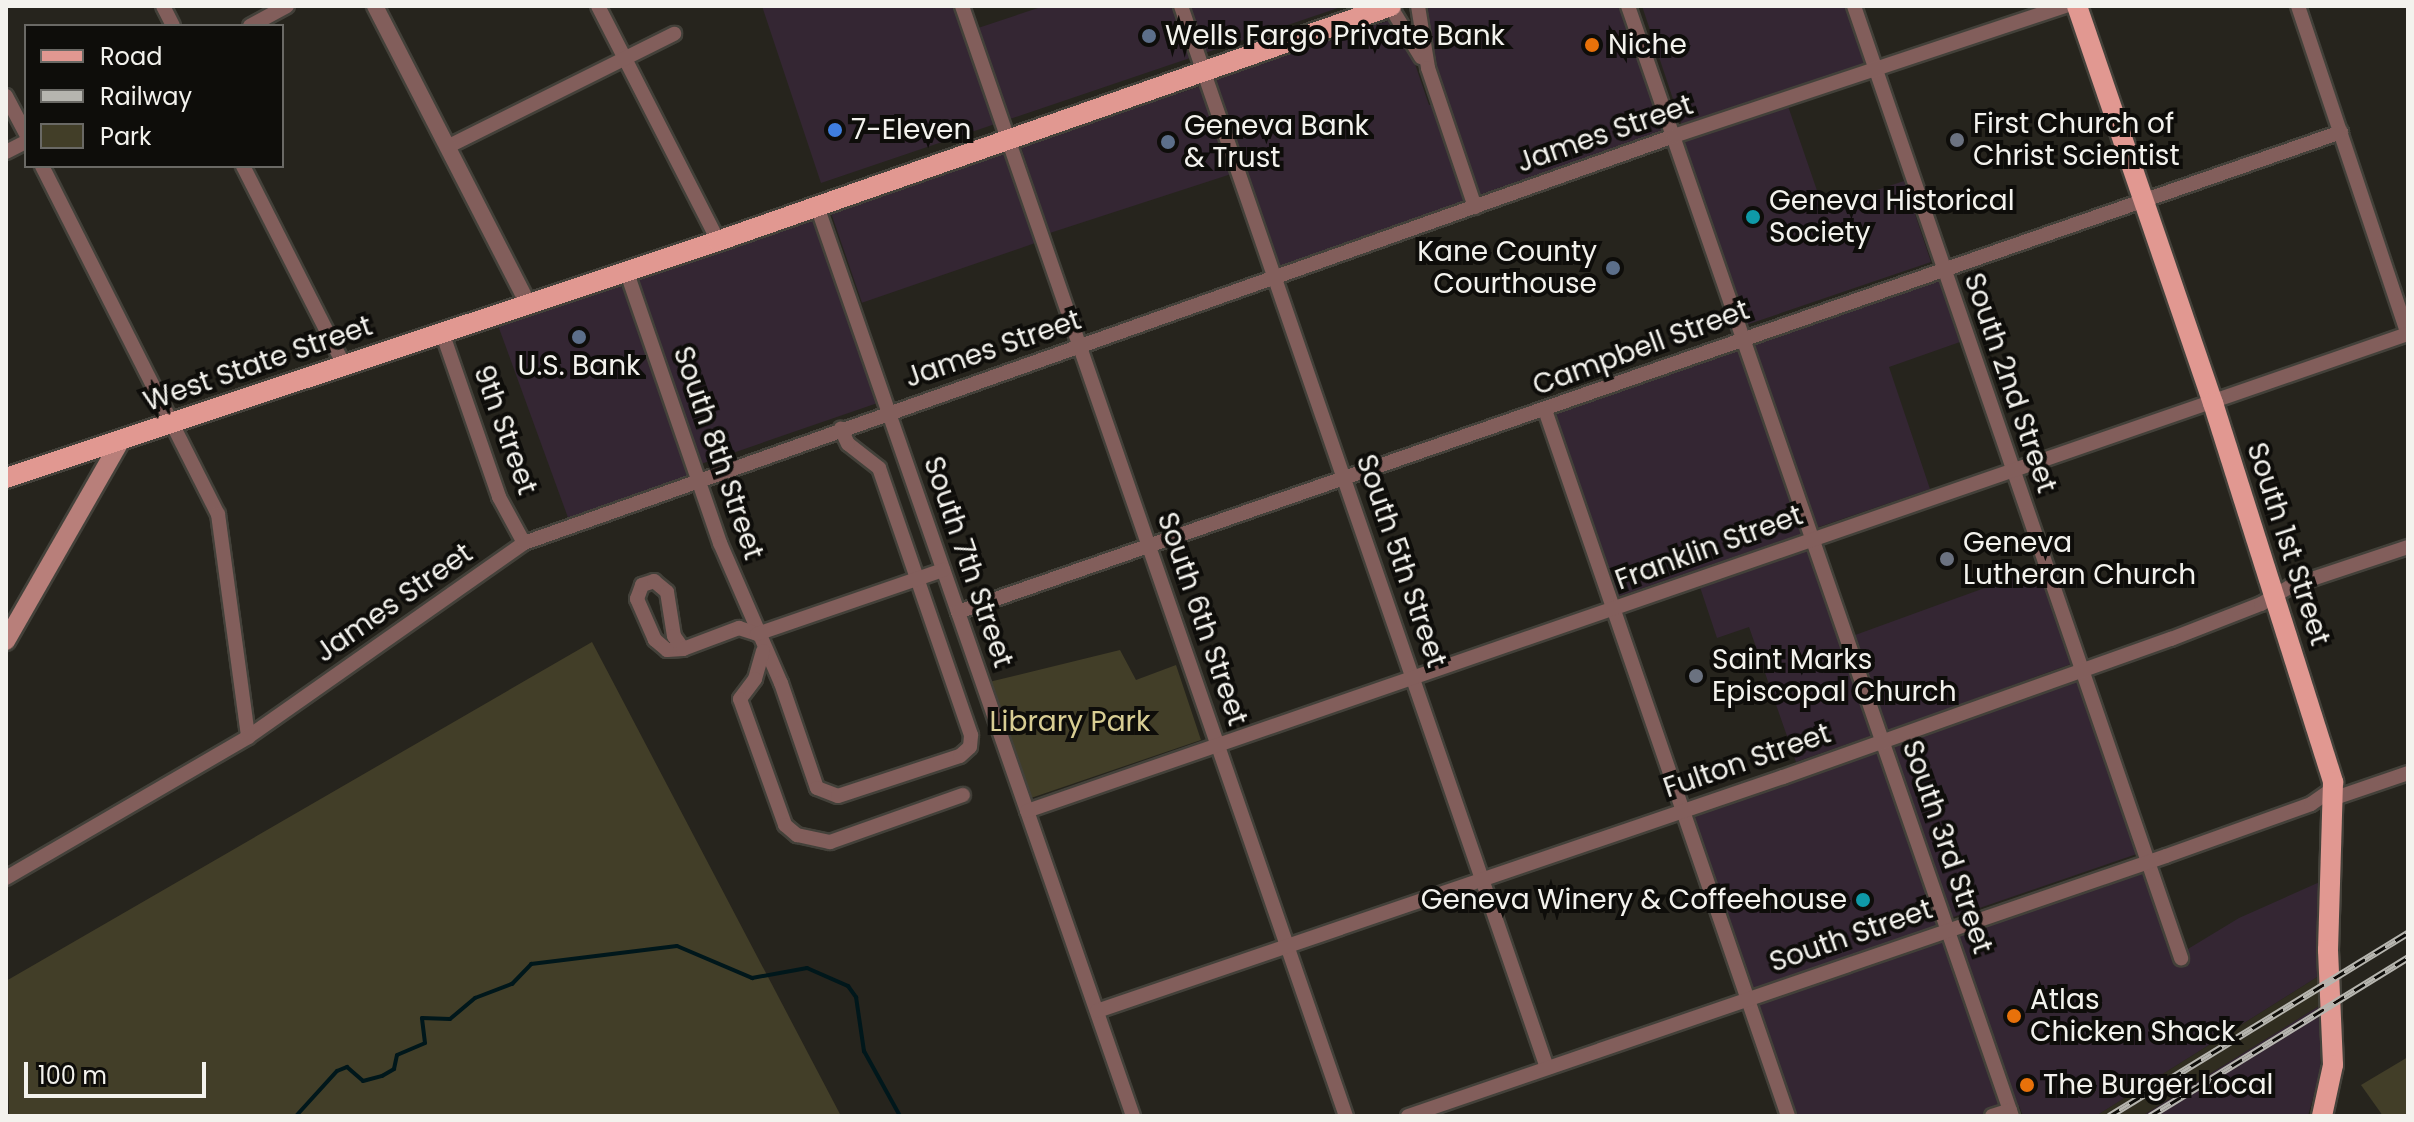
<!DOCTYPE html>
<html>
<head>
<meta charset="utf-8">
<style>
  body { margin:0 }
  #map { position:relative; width:2414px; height:1122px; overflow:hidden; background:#26241d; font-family:Poppins,sans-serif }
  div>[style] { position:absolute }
  .commercial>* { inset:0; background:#342633; transform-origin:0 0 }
  .built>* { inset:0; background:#302d20 }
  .green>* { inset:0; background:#423e28 }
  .stream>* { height:4px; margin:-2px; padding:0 2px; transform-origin:2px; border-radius:2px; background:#00171b }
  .roads { filter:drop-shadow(2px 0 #43413a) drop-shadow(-2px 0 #43413a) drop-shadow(0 2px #43413a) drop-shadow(0 -2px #43413a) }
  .minor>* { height:14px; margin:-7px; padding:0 7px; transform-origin:7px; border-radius:7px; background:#825e5b }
  .tertiary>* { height:16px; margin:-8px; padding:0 8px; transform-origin:8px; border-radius:8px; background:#825e5b }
  .secondary>* { height:18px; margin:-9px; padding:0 9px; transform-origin:9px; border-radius:9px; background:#b87f7a }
  .primary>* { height:20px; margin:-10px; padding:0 10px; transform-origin:10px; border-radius:10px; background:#e19891 }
  .rail>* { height:7px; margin-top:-3.5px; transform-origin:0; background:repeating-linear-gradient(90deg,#0e0d0a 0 12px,#b6b5af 0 24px); box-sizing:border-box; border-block:2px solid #b6b5af }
  .dots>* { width:22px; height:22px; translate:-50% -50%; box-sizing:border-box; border:4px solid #0e0d0a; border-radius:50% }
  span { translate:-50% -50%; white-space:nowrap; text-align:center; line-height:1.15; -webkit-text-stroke:8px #0e0d0a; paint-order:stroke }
  .poi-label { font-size:28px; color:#f3f2ed }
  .left { translate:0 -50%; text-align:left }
  .right { translate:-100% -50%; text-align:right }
  .street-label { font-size:28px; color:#f3f2ed }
  .park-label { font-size:28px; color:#d8cd93 }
  .frame { position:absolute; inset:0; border:8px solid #f3f2ed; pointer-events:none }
  .legend { position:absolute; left:24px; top:24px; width:260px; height:144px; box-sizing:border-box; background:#0e0d0a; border:2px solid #6a6965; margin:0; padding:10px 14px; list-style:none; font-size:24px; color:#f3f2ed }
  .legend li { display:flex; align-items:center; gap:16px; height:40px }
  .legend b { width:40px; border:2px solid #6a6965 }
  .scale { position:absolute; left:24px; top:1062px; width:182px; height:36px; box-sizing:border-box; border:4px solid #f3f2ed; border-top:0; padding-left:10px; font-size:24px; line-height:28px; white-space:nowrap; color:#f3f2ed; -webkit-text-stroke:6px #0e0d0a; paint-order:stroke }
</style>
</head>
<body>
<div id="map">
  <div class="commercial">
    <div style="clip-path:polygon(762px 6px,953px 6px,963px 33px,1044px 6px,1344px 6px,821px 183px)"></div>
    <div style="clip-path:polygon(1423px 6px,1620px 6px,1663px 131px,1476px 196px,1412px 10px)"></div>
    <div style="clip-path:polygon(1642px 6px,1845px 6px,1865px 64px,1682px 126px)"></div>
    <div style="clip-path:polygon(1399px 17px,1429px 105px,1436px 104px,1469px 206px,1279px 273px,1214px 80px)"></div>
    <div style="left:1201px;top:86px;width:93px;height:190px;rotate:72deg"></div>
    <div style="clip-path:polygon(1788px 106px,1823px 208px,1904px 181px,1931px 262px,1746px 325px,1684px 142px)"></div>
    <div style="left:1005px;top:153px;width:95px;height:184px;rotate:71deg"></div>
    <div style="left:813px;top:218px;width:196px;height:186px;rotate:71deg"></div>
    <div style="left:623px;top:274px;width:214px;height:135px;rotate:70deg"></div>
    <div style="clip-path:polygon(1937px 275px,1960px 342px,1889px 367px,1930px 489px,1816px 528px,1751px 339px)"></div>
    <div style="left:1738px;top:345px;width:199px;height:198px;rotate:71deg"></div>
    <div style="clip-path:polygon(1807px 546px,1873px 735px,1796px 762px,1749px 627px,1717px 638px,1699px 584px)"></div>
    <div style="left:2042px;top:567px;width:101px;height:201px;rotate:70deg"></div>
    <div style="left:2076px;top:675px;width:189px;height:197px;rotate:71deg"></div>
    <div style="left:1877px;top:747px;width:189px;height:196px;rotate:71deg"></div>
    <div style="clip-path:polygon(2147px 865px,2178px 955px,2239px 918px,2322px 881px,2319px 976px,2096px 1116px,2023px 1116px,2019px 1106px,1989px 1116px,1791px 1116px,1753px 1001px)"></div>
    <div style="clip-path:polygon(2322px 1004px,2320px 1073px,2308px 1116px,2142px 1116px)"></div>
  </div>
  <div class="built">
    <div style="clip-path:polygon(2319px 976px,2322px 1004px,2142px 1116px,2096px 1116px)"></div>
  </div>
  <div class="green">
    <div style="clip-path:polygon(592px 642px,841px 1116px,9px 1116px,6px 981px)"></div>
    <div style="clip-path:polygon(1120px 650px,1136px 680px,1176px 665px,1201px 740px,1031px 798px,989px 682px)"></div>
    <div style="clip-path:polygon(2408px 1057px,2408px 1116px,2383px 1116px,2361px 1085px)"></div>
  </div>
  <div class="stream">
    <div style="left:296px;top:1116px;width:61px;rotate:-47.7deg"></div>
    <div style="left:337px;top:1071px;width:11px;rotate:-22deg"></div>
    <div style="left:347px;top:1067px;width:21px;rotate:41deg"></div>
    <div style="left:363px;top:1081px;width:20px;rotate:-15deg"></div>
    <div style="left:382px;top:1076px;width:14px;rotate:-30deg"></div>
    <div style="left:394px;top:1069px;width:14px;rotate:-78deg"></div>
    <div style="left:397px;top:1055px;width:30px;rotate:-23deg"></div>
    <div style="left:425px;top:1043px;width:25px;rotate:-97deg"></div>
    <div style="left:422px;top:1018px;width:28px;rotate:2deg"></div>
    <div style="left:450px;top:1019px;width:33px;rotate:-40deg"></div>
    <div style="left:475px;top:998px;width:40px;rotate:-21deg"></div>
    <div style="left:512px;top:984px;width:28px;rotate:-46deg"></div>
    <div style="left:531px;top:964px;width:147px;rotate:-7deg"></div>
    <div style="left:677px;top:946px;width:82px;rotate:23.1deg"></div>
    <div style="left:752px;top:978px;width:56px;rotate:-10.3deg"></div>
    <div style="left:807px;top:968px;width:45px;rotate:23.7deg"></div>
    <div style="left:848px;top:986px;width:14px;rotate:54deg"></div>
    <div style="left:856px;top:997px;width:55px;rotate:81.6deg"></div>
    <div style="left:864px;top:1051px;width:74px;rotate:61deg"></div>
  </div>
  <div class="roads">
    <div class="minor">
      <div style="left:163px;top:6px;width:22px;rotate:63deg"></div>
      <div style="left:598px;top:6px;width:264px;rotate:62.9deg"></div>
      <div style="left:962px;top:6px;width:1175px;rotate:70.92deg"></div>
      <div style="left:1181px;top:6px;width:1123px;rotate:70.98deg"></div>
      <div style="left:1390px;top:6px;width:60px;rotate:58.7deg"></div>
      <div style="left:1418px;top:6px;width:63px;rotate:80.8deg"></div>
      <div style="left:1428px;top:68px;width:147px;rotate:71.3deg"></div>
      <div style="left:1628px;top:6px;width:1175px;rotate:70.92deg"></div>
      <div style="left:1854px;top:6px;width:1007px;rotate:71.04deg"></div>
      <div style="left:2298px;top:6px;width:346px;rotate:71.5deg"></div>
      <div style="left:250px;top:26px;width:42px;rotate:-28.4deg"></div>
      <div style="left:6px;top:96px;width:43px;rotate:62.2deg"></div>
      <div style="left:447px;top:147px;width:254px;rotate:-26.5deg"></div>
      <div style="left:6px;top:152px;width:22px;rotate:-27deg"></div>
      <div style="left:42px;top:166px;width:390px;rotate:63.2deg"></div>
      <div style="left:218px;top:514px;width:225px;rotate:82.3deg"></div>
      <div style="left:243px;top:166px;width:221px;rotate:63.1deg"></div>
      <div style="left:817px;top:206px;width:963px;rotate:70.85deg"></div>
      <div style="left:626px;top:270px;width:289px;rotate:71deg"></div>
      <div style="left:720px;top:543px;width:153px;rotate:66.5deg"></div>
      <div style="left:781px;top:683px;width:111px;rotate:71.1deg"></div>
      <div style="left:817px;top:788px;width:22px;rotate:21deg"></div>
      <div style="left:838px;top:796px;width:128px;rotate:-18.2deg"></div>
      <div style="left:960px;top:756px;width:13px;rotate:-42deg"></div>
      <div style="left:970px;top:747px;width:12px;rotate:-85deg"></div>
      <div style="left:971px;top:735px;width:282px;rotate:-109deg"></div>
      <div style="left:879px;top:468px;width:39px;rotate:-142deg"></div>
      <div style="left:848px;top:444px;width:17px;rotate:-115deg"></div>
      <div style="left:442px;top:332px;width:175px;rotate:70.9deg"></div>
      <div style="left:499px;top:497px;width:52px;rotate:61.5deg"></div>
      <div style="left:1545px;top:410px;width:747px;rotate:71.01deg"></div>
      <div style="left:958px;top:612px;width:1464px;rotate:-19.14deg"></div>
      <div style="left:683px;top:649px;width:16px;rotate:176deg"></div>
      <div style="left:667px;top:650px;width:16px;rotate:-140deg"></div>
      <div style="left:655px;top:640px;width:45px;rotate:-113.7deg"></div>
      <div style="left:637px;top:599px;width:15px;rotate:-70deg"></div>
      <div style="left:642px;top:585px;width:13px;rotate:-18deg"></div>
      <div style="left:654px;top:581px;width:17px;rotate:40deg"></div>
      <div style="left:667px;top:592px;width:45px;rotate:81deg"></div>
      <div style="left:674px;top:636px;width:16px;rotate:55deg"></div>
      <div style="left:683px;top:649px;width:60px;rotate:-20.6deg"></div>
      <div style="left:739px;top:628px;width:19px;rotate:18deg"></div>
      <div style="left:757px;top:634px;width:197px;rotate:-19deg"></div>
      <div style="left:763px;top:651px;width:29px;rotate:106deg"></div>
      <div style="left:755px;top:679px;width:25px;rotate:127deg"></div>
      <div style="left:740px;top:699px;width:134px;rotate:70.3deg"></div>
      <div style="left:785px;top:825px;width:16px;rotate:40deg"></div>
      <div style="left:797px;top:835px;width:34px;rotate:12deg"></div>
      <div style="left:830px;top:842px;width:141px;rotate:-19.5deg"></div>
      <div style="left:2335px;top:798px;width:77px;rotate:-18.9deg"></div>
      <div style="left:1027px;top:811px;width:1461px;rotate:-19.06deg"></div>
      <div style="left:6px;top:878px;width:280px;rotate:-30.2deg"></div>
      <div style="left:248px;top:737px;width:337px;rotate:-35.1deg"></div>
      <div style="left:524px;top:543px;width:1220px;rotate:-19.49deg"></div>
      <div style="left:1674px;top:136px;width:412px;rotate:-18.4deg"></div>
      <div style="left:1097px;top:1011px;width:725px;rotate:-18.83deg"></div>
      <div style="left:1783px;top:777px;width:412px;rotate:-19.6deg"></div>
      <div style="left:2171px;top:639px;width:97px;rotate:-21.3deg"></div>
      <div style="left:2261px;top:604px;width:35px;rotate:-31deg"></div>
      <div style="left:2291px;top:586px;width:123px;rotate:-18.4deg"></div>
      <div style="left:1408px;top:1116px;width:801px;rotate:-18.93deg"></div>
      <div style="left:2166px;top:856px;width:154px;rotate:-19.7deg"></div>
      <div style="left:2311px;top:804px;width:28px;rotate:-35deg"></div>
      <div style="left:1992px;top:1116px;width:19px;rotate:-18deg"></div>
    </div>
    <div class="tertiary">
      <div style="left:375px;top:6px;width:335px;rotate:62.8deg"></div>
    </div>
    <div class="secondary">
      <div style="left:6px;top:641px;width:232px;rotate:-60.2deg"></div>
    </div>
    <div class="primary">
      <div style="left:2077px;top:6px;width:420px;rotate:71.1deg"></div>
      <div style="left:2213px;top:403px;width:398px;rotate:72.4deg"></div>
      <div style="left:2333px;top:782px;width:168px;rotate:91.7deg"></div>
      <div style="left:2328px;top:950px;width:115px;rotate:87.5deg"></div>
      <div style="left:2333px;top:1065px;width:52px;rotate:102.2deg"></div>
      <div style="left:6px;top:478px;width:750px;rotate:-18.41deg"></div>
      <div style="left:718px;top:241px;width:713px;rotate:-19.25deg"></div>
    </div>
  </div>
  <div class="rail">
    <div style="left:2109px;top:1116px;width:351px;rotate:-31.5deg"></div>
    <div style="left:2150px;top:1116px;width:303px;rotate:-31.6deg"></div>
  </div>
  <div class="dots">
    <div style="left:1149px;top:36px;background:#5c6f8a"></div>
    <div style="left:1592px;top:45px;background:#e8710a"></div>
    <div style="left:835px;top:130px;background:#3f7fe0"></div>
    <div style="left:1957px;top:140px;background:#6b7280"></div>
    <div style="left:1168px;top:142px;background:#5c6f8a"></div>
    <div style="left:1753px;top:217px;background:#0f9aa8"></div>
    <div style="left:1613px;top:268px;background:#5c6f8a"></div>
    <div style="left:579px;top:337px;background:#5c6f8a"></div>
    <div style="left:1947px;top:559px;background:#6b7280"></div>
    <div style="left:1696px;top:676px;background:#6b7280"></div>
    <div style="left:1863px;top:900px;background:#0f9aa8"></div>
    <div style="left:2014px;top:1016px;background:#e8710a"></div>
    <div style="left:2027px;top:1085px;background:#e8710a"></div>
  </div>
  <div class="poi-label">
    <span class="left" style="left:1165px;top:36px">Wells Fargo Private Bank</span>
    <span class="left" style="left:1608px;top:45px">Niche</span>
    <span class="left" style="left:1973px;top:140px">First Church of<br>Christ Scientist</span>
    <span class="left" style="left:1184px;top:142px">Geneva Bank<br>&amp; Trust</span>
    <span class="left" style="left:851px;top:130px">7-Eleven</span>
    <span class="left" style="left:1769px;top:217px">Geneva Historical<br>Society</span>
    <span class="right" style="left:1597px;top:268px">Kane County<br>Courthouse</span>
    <span style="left:579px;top:366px">U.S. Bank</span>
    <span class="left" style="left:1963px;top:559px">Geneva<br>Lutheran Church</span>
    <span class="left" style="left:1712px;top:676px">Saint Marks<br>Episcopal Church</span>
    <span class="right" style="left:1847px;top:900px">Geneva Winery &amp; Coffeehouse</span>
    <span class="left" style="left:2030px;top:1016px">Atlas<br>Chicken Shack</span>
    <span class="left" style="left:2043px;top:1085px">The Burger Local</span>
  </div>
  <div class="street-label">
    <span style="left:1605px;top:134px;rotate:-19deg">James Street</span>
    <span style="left:1641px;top:348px;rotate:-20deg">Campbell Street</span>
    <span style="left:993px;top:349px;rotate:-19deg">James Street</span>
    <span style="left:258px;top:364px;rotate:-19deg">West State Street</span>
    <span style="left:2010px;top:383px;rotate:71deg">South 2nd Street</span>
    <span style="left:505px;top:430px;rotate:70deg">9th Street</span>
    <span style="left:718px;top:453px;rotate:71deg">South 8th Street</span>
    <span style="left:2288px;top:544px;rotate:72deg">South 1st Street</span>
    <span style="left:1709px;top:548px;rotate:-20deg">Franklin Street</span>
    <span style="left:1401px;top:561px;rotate:71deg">South 5th Street</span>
    <span style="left:968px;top:562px;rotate:71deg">South 7th Street</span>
    <span style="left:394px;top:603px;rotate:-35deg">James Street</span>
    <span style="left:1202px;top:619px;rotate:71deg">South 6th Street</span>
    <span style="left:1747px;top:761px;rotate:-19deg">Fulton Street</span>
    <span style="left:1947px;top:847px;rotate:71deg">South 3rd Street</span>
    <span style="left:1851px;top:936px;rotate:-19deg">South Street</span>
  </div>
  <div class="park-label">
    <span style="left:1070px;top:722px">Library Park</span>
  </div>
  <div class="frame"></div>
  <ul class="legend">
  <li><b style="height:10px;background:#e19891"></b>Road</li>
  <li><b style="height:10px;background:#b6b5af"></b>Railway</li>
  <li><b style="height:22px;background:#423e28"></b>Park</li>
  </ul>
  <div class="scale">100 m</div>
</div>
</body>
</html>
